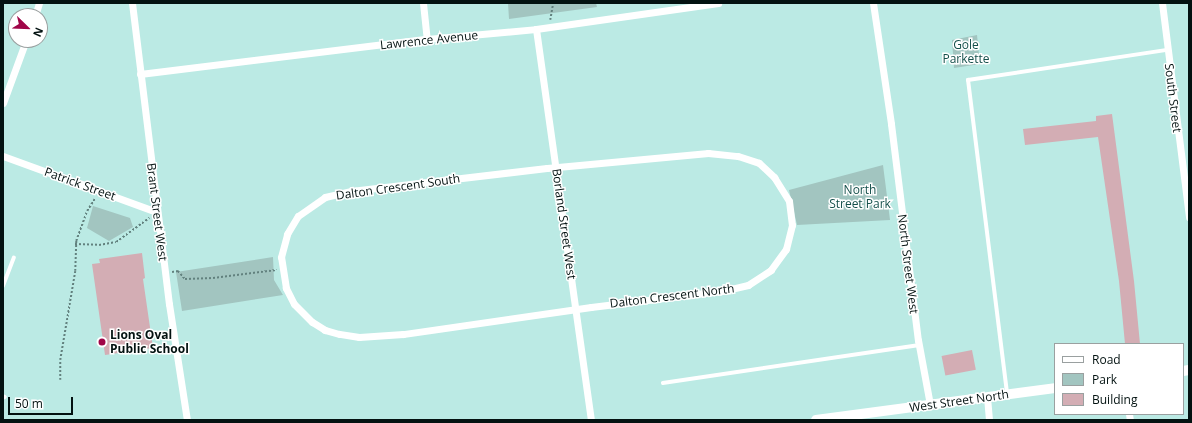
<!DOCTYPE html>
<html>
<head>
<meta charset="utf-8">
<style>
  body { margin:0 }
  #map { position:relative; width:1192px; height:423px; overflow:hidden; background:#bbeae4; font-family:"Open Sans",sans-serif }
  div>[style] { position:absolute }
  .green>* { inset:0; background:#a2c5c0 }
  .building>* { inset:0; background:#d3adb4; transform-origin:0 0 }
  .path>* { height:1.5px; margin-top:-0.75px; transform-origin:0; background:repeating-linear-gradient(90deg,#62817e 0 2px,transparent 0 4px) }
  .lane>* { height:3.5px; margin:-1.75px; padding:0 1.75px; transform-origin:1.75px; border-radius:1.75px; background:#fff }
  .street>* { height:7px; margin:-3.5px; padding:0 3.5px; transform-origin:3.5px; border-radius:3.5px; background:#fff }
  .secondary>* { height:10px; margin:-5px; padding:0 5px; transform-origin:5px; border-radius:5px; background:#fff }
  .dots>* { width:11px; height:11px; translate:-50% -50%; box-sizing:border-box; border:2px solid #fff; border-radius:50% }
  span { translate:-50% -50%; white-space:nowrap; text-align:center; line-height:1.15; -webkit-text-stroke:3px #fff; paint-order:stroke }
  .street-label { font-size:12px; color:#031211 }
  .park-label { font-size:12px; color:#15504b }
  .poi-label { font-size:12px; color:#031211; font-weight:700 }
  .left { translate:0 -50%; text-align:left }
  .frame { position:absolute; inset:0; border:4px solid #031211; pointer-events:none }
  .legend { position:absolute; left:1054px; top:343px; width:130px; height:72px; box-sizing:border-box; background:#fff; border:1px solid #9aa0a0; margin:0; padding:5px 7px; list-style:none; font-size:12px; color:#031211 }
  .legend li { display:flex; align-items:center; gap:8px; height:20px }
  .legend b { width:20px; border:1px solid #9aa0a0 }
  .north { position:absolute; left:8px; top:8px; width:40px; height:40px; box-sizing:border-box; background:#fff; border:1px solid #9aa0a0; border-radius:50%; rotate:113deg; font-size:11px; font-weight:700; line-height:16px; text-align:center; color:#031211 }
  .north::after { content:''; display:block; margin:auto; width:14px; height:18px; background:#a00548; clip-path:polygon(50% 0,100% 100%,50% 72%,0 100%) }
  .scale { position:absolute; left:8px; top:397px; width:65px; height:18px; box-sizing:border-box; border:2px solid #031211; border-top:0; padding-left:5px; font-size:12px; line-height:14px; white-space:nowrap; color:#031211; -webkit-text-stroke:3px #fff; paint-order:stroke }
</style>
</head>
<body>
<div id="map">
  <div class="green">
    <div style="clip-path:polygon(508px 3px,596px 3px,597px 7px,509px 19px)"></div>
    <div style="clip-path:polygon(977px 35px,980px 64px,954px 68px,952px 40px)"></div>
    <div style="clip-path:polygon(883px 165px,890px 220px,797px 225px,789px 190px)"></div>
    <div style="clip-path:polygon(93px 206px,130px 218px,133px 227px,109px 241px,87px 228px)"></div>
    <div style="clip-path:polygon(273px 257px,274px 280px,283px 295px,182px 311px,176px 272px)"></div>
  </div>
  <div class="building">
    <div style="clip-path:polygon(1112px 114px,1134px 281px,1140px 344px,1125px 344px,1119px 281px,1098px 137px,1025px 145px,1023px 129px,1096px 121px,1096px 116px)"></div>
    <div style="clip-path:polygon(142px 253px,145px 278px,143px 279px,153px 348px,105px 355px,92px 264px,100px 263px,99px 259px)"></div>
    <div style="left:972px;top:350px;width:20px;height:31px;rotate:79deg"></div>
  </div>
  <div class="path">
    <div style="left:550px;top:20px;width:17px;rotate:-80deg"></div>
    <div style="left:75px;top:244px;width:24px;rotate:2deg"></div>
    <div style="left:99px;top:245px;width:17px;rotate:-10deg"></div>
    <div style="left:116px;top:242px;width:41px;rotate:-36deg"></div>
    <div style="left:172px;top:272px;width:6px;rotate:-9deg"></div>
    <div style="left:178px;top:271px;width:11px;rotate:49deg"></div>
    <div style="left:185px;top:279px;width:28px;rotate:-2deg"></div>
    <div style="left:213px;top:278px;width:64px;rotate:-7.2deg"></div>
    <div style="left:60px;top:380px;width:20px;rotate:-90deg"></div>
    <div style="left:60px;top:360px;width:90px;rotate:-80.4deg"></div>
    <div style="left:75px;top:271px;width:30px;rotate:-88deg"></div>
    <div style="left:76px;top:241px;width:32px;rotate:-70deg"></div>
    <div style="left:87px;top:211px;width:15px;rotate:-58deg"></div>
  </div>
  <div class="lane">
    <div style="left:3px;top:286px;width:30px;rotate:-69deg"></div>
    <div style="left:663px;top:383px;width:259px;rotate:-8.4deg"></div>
    <div style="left:1007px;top:393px;width:315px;rotate:-97.1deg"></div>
    <div style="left:968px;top:80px;width:201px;rotate:-8.6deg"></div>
    <div style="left:3px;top:396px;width:2px;rotate:27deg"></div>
  </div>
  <div class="street">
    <div style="left:132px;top:3px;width:303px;rotate:83deg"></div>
    <div style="left:169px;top:304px;width:117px;rotate:81.2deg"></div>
    <div style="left:423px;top:3px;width:36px;rotate:84deg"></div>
    <div style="left:873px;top:3px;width:122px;rotate:81.5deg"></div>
    <div style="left:891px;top:124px;width:218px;rotate:82.9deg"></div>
    <div style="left:918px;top:340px;width:66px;rotate:79.5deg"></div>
    <div style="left:1162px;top:3px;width:216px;rotate:82.8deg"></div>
    <div style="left:35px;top:16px;width:14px;rotate:-73deg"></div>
    <div style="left:536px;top:29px;width:395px;rotate:82deg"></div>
    <div style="left:140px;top:74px;width:289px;rotate:-7deg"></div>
    <div style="left:427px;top:39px;width:109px;rotate:-5.2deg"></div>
    <div style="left:536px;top:29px;width:184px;rotate:-8.1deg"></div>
    <div style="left:3px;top:103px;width:67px;rotate:-69.9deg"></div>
    <div style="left:708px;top:153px;width:30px;rotate:6deg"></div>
    <div style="left:738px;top:156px;width:22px;rotate:18deg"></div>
    <div style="left:759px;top:163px;width:21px;rotate:43deg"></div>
    <div style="left:774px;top:177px;width:28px;rotate:58deg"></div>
    <div style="left:789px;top:201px;width:24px;rotate:83deg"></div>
    <div style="left:792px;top:225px;width:25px;rotate:104deg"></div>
    <div style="left:786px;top:249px;width:26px;rotate:126deg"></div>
    <div style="left:771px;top:270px;width:27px;rotate:147deg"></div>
    <div style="left:748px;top:285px;width:28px;rotate:167deg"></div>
    <div style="left:721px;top:291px;width:131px;rotate:173deg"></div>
    <div style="left:591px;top:307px;width:190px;rotate:171.8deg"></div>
    <div style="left:403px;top:334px;width:44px;rotate:176.1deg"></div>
    <div style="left:359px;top:337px;width:20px;rotate:-171deg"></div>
    <div style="left:339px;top:334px;width:15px;rotate:-164deg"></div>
    <div style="left:325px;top:330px;width:15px;rotate:-148deg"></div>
    <div style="left:312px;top:322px;width:25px;rotate:-135deg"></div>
    <div style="left:294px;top:304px;width:18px;rotate:-117deg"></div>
    <div style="left:286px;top:288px;width:31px;rotate:-99deg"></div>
    <div style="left:281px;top:257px;width:24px;rotate:-75deg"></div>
    <div style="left:287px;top:234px;width:21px;rotate:-59deg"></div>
    <div style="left:298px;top:216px;width:33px;rotate:-35deg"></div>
    <div style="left:325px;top:197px;width:27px;rotate:-13deg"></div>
    <div style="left:351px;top:191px;width:197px;rotate:-6.7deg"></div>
    <div style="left:547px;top:168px;width:162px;rotate:-5.3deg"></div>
    <div style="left:3px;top:156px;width:164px;rotate:20deg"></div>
    <div style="left:987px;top:397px;width:23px;rotate:85deg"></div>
    <div style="left:1129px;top:414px;width:6px;rotate:81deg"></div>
  </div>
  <div class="secondary">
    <div style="left:1183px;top:371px;width:6px;rotate:-9deg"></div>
    <div style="left:816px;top:420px;width:241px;rotate:-7.6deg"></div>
  </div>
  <div class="dots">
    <div style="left:102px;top:342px;background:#a00548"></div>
  </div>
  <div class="street-label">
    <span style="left:429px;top:40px;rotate:-6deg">Lawrence Avenue</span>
    <span style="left:1173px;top:98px;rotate:83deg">South Street</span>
    <span style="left:80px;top:184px;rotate:20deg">Patrick Street</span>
    <span style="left:398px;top:187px;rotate:-8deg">Dalton Crescent South</span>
    <span style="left:157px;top:212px;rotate:83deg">Brant Street West</span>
    <span style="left:564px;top:224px;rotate:82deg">Borland Street West</span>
    <span style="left:908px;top:264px;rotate:83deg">North Street West</span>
    <span style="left:672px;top:296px;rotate:-7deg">Dalton Crescent North</span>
    <span style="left:959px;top:401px;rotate:-8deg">West Street North</span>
  </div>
  <div class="park-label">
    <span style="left:966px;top:52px">Gole<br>Parkette</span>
    <span style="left:860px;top:197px">North<br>Street Park</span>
  </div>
  <div class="poi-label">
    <span class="left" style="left:110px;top:342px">Lions Oval<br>Public School</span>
  </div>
  <div class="frame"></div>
  <ul class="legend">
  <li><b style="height:5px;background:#fff"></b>Road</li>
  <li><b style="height:11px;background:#a2c5c0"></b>Park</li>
  <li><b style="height:11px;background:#d3adb4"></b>Building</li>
  </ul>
  <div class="north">N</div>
  <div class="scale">50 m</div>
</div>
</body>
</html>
